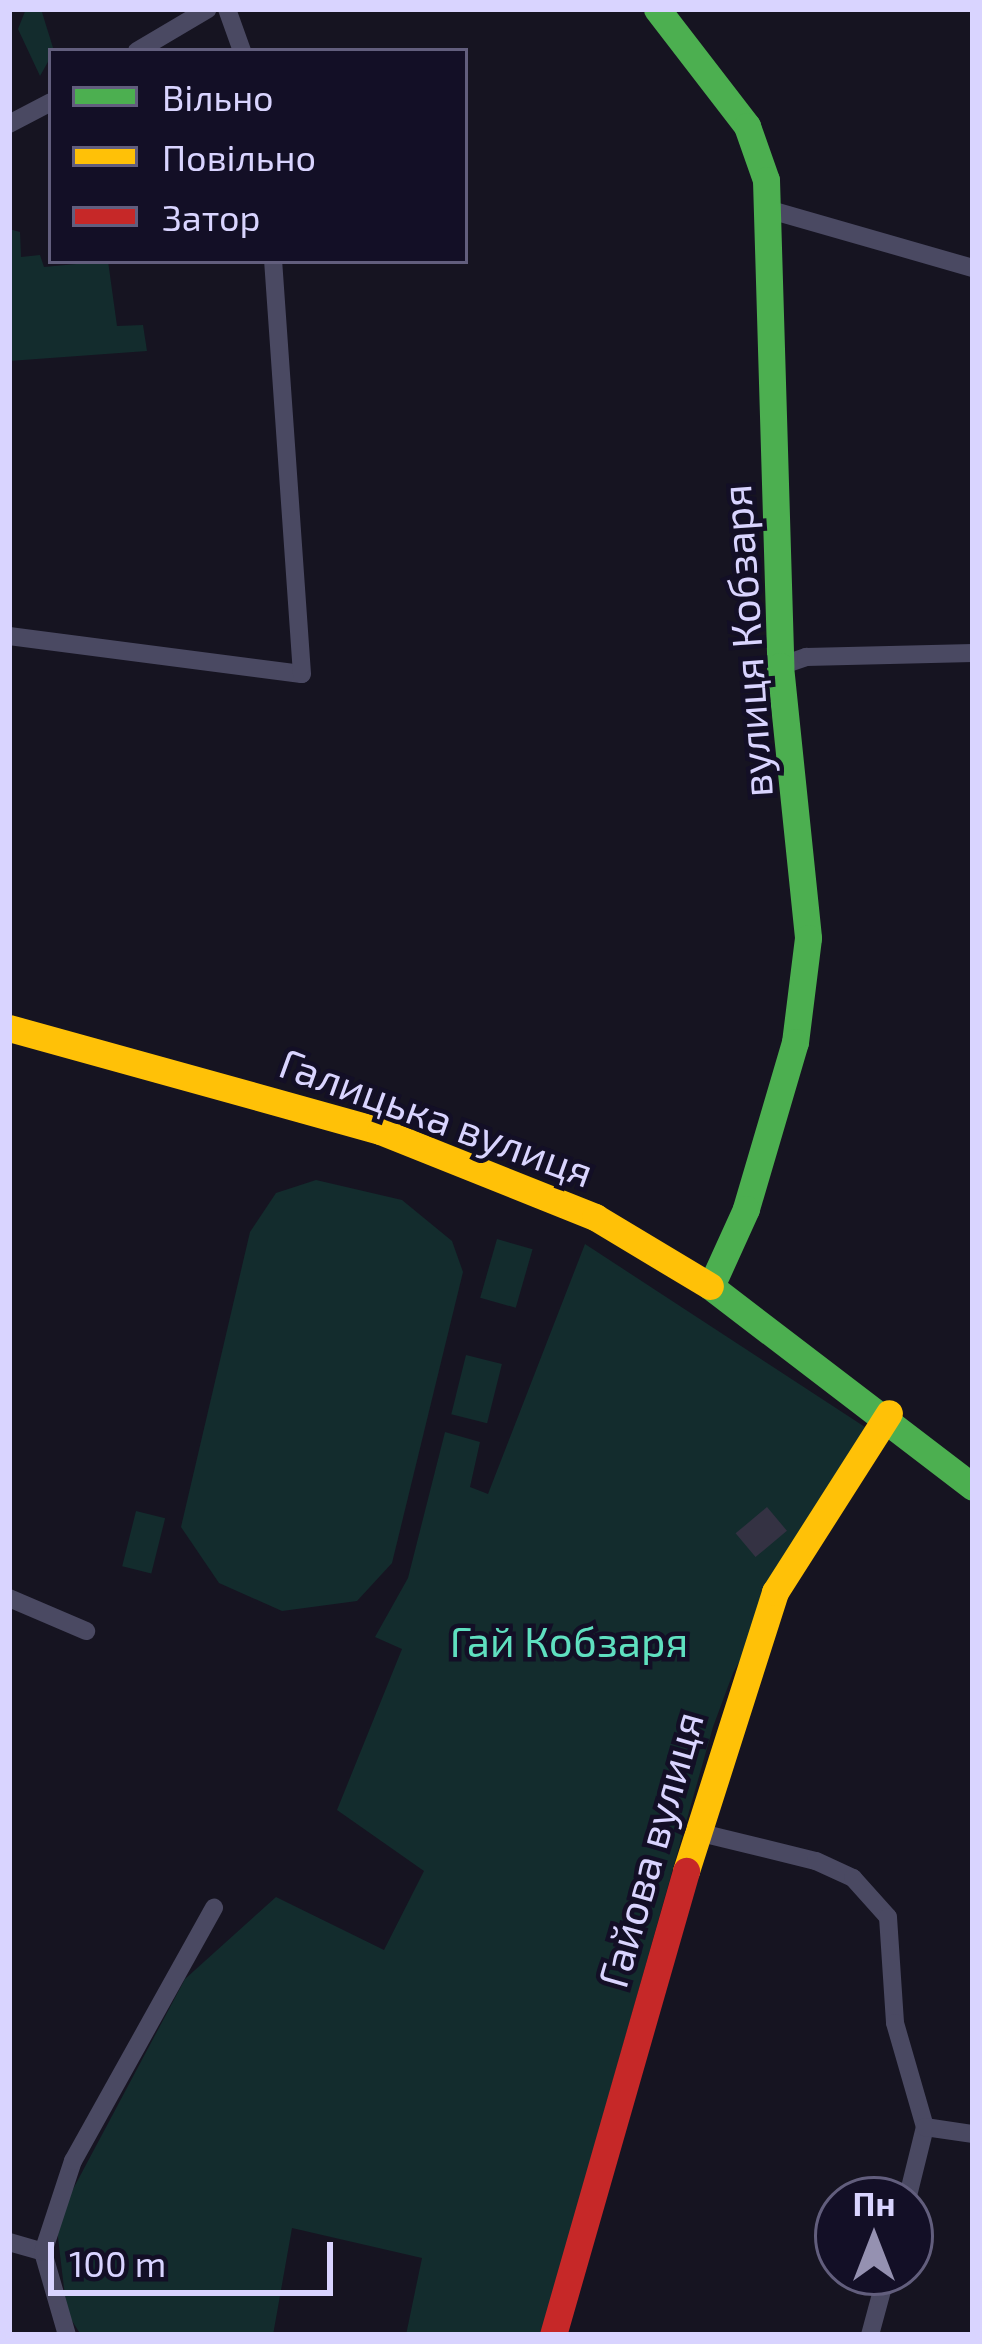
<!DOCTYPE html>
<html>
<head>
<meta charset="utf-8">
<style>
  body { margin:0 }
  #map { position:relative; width:982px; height:2344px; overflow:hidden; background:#161421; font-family:"Exo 2",sans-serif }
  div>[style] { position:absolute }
  .green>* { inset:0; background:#132c2d; transform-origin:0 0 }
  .building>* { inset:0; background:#343243; transform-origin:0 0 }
  .street>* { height:18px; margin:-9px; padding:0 9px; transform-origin:9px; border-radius:9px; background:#4a4962 }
  .fast>* { height:27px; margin:-13.5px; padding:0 13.5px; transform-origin:13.5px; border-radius:13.5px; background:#4caf50 }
  .slow>* { height:27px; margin:-13.5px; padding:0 13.5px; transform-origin:13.5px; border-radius:13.5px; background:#ffc107 }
  .jam>* { height:27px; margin:-13.5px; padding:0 13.5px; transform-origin:13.5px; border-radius:13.5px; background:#c62828 }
  span { translate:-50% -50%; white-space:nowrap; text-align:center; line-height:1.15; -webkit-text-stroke:9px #130f26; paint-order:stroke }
  .street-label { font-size:42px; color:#d9d4ff }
  .park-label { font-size:42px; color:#5fe0c0 }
  .frame { position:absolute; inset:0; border:12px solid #d9d4ff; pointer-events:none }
  .legend { position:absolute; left:48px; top:48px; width:420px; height:216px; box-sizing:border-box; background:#130f26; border:3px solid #625e7d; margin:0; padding:15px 21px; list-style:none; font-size:36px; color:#d9d4ff }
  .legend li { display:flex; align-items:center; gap:24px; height:60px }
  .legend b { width:60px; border:3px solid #625e7d }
  .north { position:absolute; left:814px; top:2176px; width:120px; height:120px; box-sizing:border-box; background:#130f26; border:3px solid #625e7d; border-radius:50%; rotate:0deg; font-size:33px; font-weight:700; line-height:48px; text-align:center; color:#d9d4ff }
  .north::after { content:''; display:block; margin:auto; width:42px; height:54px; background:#9591b1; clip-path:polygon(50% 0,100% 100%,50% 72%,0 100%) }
  .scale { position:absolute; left:48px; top:2242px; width:285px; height:54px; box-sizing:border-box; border:6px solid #d9d4ff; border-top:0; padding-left:15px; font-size:36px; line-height:42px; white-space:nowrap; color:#d9d4ff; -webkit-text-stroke:9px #130f26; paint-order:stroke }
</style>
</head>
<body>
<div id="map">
  <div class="green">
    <div style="clip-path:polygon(26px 9px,41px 9px,54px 51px,40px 76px,18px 29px)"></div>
    <div style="clip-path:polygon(9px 229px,20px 232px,21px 257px,40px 255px,44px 267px,108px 261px,117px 326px,143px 325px,147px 351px,9px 361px)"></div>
    <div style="clip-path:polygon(316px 1180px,402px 1200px,452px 1241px,463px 1272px,392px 1563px,357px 1601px,282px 1611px,219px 1583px,181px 1527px,250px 1232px,276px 1193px)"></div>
    <div style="left:497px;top:1239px;width:37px;height:61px;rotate:16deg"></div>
    <div style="clip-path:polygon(585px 1244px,868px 1429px,733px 1673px,713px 1727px,541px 2335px,406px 2335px,422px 2258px,292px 2228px,273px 2335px,81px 2335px,67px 2313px,56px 2221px,185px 1979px,276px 1897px,384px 1950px,424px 1871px,337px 1810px,402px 1649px,375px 1637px,408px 1578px,445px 1432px,480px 1442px,470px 1487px,488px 1494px)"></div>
    <div style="left:466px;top:1355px;width:37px;height:61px;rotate:14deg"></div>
    <div style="left:136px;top:1511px;width:30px;height:57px;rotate:14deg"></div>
  </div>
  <div class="building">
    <div style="left:767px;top:1507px;width:31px;height:41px;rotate:50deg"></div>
  </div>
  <div class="street">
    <div style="left:227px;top:9px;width:45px;rotate:70.3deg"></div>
    <div style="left:137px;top:51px;width:82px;rotate:-30.6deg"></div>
    <div style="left:9px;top:124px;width:47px;rotate:-27.6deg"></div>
    <div style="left:767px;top:209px;width:214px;rotate:16deg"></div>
    <div style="left:9px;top:636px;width:295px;rotate:7.4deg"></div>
    <div style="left:302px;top:674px;width:414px;rotate:-94deg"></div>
    <div style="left:780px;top:666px;width:28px;rotate:-19deg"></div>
    <div style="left:806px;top:657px;width:167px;rotate:-1.4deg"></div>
    <div style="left:9px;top:1598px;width:84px;rotate:23.2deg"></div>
    <div style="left:697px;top:1832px;width:122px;rotate:13.7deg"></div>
    <div style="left:816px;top:1861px;width:41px;rotate:24.7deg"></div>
    <div style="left:853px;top:1878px;width:52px;rotate:48.1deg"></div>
    <div style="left:888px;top:1917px;width:106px;rotate:86.2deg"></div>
    <div style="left:895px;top:2023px;width:108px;rotate:73.9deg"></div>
    <div style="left:925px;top:2127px;width:75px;rotate:103.9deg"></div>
    <div style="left:925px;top:2127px;width:49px;rotate:8.3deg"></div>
    <div style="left:9px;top:2242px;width:35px;rotate:16deg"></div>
    <div style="left:43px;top:2252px;width:86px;rotate:73.9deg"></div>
    <div style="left:43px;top:2252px;width:96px;rotate:-71.8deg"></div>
    <div style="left:73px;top:2161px;width:290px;rotate:-60.9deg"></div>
    <div style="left:870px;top:2335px;width:65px;rotate:-74.9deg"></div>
  </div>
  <div class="fast">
    <div style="left:657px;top:9px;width:148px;rotate:52.4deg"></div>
    <div style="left:747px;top:126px;width:57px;rotate:70.6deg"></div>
    <div style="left:766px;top:180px;width:486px;rotate:88.3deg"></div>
    <div style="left:780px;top:666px;width:273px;rotate:84.1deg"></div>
    <div style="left:808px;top:938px;width:105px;rotate:97.1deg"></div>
    <div style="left:795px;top:1042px;width:174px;rotate:106.4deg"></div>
    <div style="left:746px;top:1209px;width:85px;rotate:114.4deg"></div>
    <div style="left:710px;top:1286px;width:331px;rotate:37.4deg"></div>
  </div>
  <div class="slow">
    <div style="left:9px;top:1028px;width:385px;rotate:15.5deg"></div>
    <div style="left:380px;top:1131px;width:232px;rotate:21.8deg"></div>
    <div style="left:595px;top:1217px;width:134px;rotate:31deg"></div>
    <div style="left:686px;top:1871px;width:293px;rotate:-72.3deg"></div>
    <div style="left:775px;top:1592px;width:212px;rotate:-57.5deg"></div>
  </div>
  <div class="jam">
    <div style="left:553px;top:2335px;width:483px;rotate:-74deg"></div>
  </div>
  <div class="street-label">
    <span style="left:745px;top:641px;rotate:-94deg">вулиця Кобзаря</span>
    <span style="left:437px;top:1116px;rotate:20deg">Галицька вулиця</span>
    <span style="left:649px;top:1849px;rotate:-74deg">Гайова вулиця</span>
  </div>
  <div class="park-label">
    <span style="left:569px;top:1640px">Гай Кобзаря</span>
  </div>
  <div class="frame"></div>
  <ul class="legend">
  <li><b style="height:15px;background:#4caf50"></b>Вільно</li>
  <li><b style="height:15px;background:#ffc107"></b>Повільно</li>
  <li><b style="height:15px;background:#c62828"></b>Затор</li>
  </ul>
  <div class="north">Пн</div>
  <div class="scale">100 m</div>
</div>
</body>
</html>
